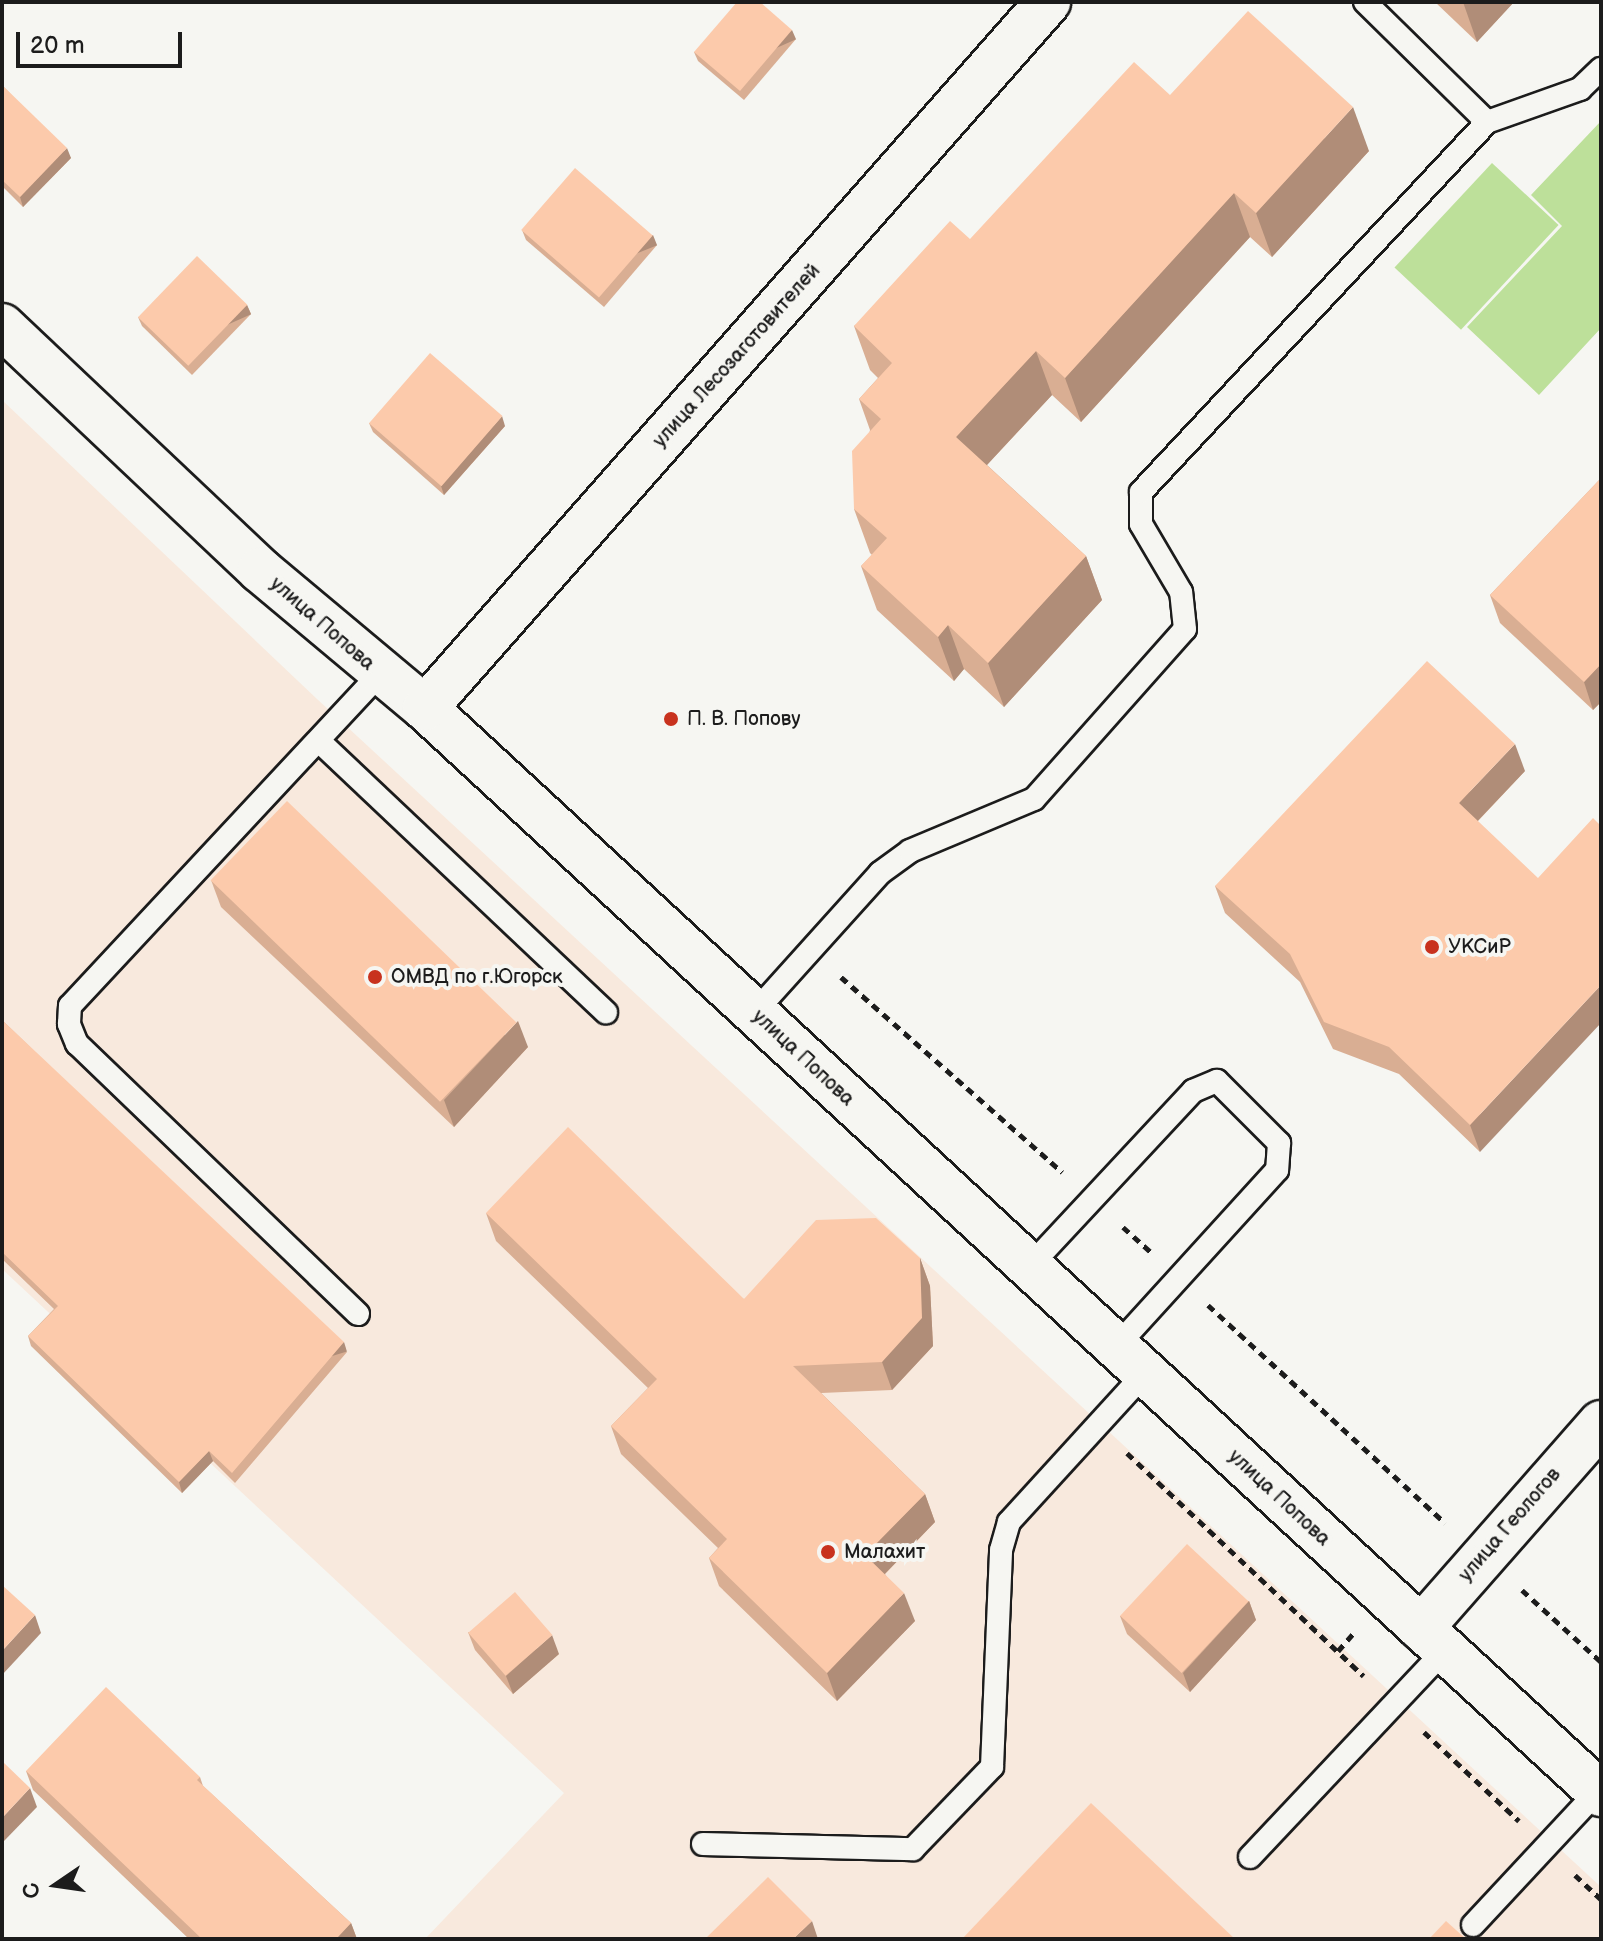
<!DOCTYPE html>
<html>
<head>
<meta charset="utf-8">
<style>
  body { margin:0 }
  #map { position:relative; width:1603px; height:1941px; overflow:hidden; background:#f6f6f2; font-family:"Balsamiq Sans",sans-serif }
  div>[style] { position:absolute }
  .built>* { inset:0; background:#f8e9dd }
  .green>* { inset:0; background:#bde09a; transform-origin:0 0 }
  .path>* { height:5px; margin-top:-2.5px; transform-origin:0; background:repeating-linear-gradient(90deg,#1c1c1c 0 8px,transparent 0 14px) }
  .roads { filter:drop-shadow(2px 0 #1c1c1c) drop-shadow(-2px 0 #1c1c1c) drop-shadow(0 2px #1c1c1c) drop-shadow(0 -2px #1c1c1c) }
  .lane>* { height:22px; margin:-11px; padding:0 11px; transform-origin:11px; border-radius:11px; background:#f6f6f2 }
  .street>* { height:44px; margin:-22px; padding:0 22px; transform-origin:22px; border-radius:22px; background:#f6f6f2 }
  .secondary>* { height:44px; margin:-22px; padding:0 22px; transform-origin:22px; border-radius:22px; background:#f6f6f2 }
  .wall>* { inset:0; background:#d9ae93 }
  .shaded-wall>* { inset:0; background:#b08d78; transform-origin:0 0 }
  .building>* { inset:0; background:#fccaab; transform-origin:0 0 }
  .dots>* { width:22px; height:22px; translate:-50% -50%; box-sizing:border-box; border:4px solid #f6f6f2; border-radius:50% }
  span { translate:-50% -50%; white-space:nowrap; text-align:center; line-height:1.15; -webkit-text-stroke:8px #f6f6f2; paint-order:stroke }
  .street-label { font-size:20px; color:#1c1c1c }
  .poi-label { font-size:20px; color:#1c1c1c }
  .left { translate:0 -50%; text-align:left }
  .frame { position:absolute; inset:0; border:4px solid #1c1c1c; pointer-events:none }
  .north { position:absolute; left:16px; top:1845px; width:80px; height:80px; -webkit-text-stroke:6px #f6f6f2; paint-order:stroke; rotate:257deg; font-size:22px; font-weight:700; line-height:32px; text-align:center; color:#1c1c1c }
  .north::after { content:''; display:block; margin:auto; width:28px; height:36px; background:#1c1c1c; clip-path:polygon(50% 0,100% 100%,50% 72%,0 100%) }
  .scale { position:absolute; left:16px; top:32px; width:166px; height:36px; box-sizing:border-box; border:4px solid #1c1c1c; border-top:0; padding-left:10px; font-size:24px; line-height:28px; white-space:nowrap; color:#1c1c1c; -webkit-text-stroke:6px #f6f6f2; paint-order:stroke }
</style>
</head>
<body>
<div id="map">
  <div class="built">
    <div style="clip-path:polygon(2px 400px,317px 699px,1601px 1887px,1601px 1939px,425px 1939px,564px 1793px,2px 1269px)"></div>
  </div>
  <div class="green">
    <div style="clip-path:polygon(1601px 121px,1601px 328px,1539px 395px,1467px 327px,1562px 226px,1531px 195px)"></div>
    <div style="left:1492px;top:163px;width:91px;height:143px;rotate:43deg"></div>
  </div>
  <div class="path">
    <div style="left:841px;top:977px;width:295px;rotate:41.4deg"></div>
    <div style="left:1123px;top:1227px;width:38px;rotate:42deg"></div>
    <div style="left:1208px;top:1305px;width:322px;rotate:42.6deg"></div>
    <div style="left:1127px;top:1453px;width:325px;rotate:43.3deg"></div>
    <div style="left:1522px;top:1590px;width:107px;rotate:42.3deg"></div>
    <div style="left:1338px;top:1651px;width:23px;rotate:-49deg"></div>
    <div style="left:1424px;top:1732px;width:130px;rotate:43.1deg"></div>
    <div style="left:1575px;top:1875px;width:35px;rotate:43deg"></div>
  </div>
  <div class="roads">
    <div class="lane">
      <div style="left:1365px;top:2px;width:171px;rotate:44.5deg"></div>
      <div style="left:1487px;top:122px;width:99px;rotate:-19.5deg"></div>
      <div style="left:1580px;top:89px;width:29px;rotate:-44deg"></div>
      <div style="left:319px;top:741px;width:395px;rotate:43.4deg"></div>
      <div style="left:754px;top:1013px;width:188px;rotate:-48deg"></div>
      <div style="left:880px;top:873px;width:37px;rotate:-36deg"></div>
      <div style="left:910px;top:851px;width:134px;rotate:-22.8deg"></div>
      <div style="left:1034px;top:799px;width:227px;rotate:-48.4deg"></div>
      <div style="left:1185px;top:629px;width:37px;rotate:-96deg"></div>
      <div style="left:1181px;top:592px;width:79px;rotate:-120.5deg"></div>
      <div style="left:1141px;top:524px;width:32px;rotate:-90deg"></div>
      <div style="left:1141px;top:492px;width:507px;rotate:-46.92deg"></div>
      <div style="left:1029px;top:1267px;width:241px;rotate:-47deg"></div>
      <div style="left:1193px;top:1091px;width:26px;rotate:-23deg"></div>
      <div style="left:1217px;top:1081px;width:88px;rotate:45deg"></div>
      <div style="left:1279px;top:1143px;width:27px;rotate:94deg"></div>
      <div style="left:1277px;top:1170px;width:239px;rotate:132.3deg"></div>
      <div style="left:358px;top:1314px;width:390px;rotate:-136.1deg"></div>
      <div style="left:77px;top:1044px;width:22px;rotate:-112deg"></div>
      <div style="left:69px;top:1024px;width:18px;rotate:-87deg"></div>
      <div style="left:70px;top:1006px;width:454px;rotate:-47deg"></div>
      <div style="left:703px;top:1844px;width:210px;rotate:1.4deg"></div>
      <div style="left:913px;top:1849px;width:114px;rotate:-46.1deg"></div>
      <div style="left:992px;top:1767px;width:217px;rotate:-87.6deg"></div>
      <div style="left:1001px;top:1550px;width:29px;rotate:-74deg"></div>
      <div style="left:1009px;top:1522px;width:202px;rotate:-47.6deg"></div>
      <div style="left:1250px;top:1857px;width:284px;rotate:-46.7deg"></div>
      <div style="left:1473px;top:1925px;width:183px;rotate:-47deg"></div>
    </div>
    <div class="street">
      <div style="left:1421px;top:1628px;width:273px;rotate:-48.7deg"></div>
    </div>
    <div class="secondary">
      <div style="left:2px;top:326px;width:355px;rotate:43.4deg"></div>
      <div style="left:260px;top:570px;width:215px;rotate:39.9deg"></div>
      <div style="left:425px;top:708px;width:1601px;rotate:42.72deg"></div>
      <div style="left:425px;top:708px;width:942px;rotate:-48.57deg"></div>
    </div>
  </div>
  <div class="wall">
    <div style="clip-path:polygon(1435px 2px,1514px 2px,1477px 42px)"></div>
    <div style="clip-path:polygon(796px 39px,744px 100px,698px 61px,694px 52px)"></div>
    <div style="clip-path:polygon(2px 85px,71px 158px,23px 207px,2px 186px)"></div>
    <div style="clip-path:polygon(1170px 95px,1369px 151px,1272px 257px,1250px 237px,1081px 422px,1052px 395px,987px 465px,1086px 556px,1102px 600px,1004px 707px,964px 669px,954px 681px,877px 610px,861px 566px,872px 555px,870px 553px,854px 509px,870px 430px,859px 399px,878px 378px,870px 370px,854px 326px)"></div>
    <div style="clip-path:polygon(522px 230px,657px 245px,604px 307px,526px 240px)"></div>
    <div style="clip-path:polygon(247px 305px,251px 314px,192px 375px,142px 326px,138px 317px)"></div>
    <div style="clip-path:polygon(369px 423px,505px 426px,444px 495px,373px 432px)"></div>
    <div style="clip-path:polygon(1601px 478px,1601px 702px,1593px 710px,1500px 623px,1490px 595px)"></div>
    <div style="clip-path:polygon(1525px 771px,1478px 821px,1480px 1152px,1399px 1074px,1333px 1049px,1300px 982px,1225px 913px,1215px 886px)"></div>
    <div style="clip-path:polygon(211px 880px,528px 1047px,454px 1127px,221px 907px)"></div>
    <div style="clip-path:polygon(2px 1020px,347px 1352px,235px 1483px,213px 1461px,182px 1493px,31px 1346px,28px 1336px,54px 1309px,2px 1259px)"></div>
    <div style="clip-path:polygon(486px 1213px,744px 1299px,920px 1258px,930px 1286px,933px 1346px,892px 1390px,821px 1393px,925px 1494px,935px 1522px,885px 1574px,915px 1621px,837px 1701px,719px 1586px,709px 1558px,718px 1548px,621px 1454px,611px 1426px,648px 1388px,496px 1241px)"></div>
    <div style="clip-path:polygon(1249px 1601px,1256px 1620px,1190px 1692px,1127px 1634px,1120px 1616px)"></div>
    <div style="clip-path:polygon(468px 1632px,559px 1654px,513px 1694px,475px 1650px)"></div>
    <div style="clip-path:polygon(26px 1771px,200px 1777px,203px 1786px,351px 1923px,357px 1939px,189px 1939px,33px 1790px)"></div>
  </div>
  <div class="shaded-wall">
    <div style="clip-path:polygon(1463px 2px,1514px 2px,1477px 42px)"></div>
    <div style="left:792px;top:30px;width:10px;height:80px;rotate:66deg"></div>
    <div style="clip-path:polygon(1353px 107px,1369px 151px,1272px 257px,1256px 213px)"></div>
    <div style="clip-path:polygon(67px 148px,71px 158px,23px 207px,20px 197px)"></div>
    <div style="clip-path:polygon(1234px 193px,1250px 237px,1081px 422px,1065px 378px)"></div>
    <div style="left:653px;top:235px;width:11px;height:82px;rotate:68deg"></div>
    <div style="left:247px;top:305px;width:10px;height:85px;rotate:66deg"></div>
    <div style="clip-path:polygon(1036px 351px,1052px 395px,972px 481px,956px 437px)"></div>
    <div style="clip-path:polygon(502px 416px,505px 426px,444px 495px,441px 486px)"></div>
    <div style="clip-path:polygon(1086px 556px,1102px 600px,1004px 707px,988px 663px)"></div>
    <div style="clip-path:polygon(948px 625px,964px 669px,954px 681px,938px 637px)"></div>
    <div style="clip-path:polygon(1601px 664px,1601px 702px,1593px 710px,1584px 682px)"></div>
    <div style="clip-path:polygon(1515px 744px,1525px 771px,1469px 830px,1459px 803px)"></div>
    <div style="clip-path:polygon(1601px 985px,1601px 1023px,1480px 1152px,1470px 1125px)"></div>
    <div style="clip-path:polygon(518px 1021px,528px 1047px,454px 1127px,444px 1100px)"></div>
    <div style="clip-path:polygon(920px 1258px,930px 1286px,933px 1346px,892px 1390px,882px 1362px)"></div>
    <div style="left:344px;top:1342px;width:10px;height:172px;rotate:73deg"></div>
    <div style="clip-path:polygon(209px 1451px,213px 1461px,182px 1493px,179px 1482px)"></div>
    <div style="clip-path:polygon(925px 1494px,935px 1522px,876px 1583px,865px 1555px)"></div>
    <div style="clip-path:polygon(904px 1593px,915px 1621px,837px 1701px,827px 1673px)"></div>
    <div style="clip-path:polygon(1249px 1601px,1256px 1620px,1190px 1692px,1183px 1673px)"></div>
    <div style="clip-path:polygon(35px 1615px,41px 1633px,2px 1675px,2px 1651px)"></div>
    <div style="clip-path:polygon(552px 1635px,559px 1654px,513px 1694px,506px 1676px)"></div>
    <div style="clip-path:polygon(30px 1788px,37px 1807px,4px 1841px,2px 1835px,2px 1818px)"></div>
    <div style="clip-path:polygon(812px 1921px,818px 1939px,793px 1939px)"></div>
    <div style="clip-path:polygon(351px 1923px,357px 1939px,336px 1939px)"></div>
  </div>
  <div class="building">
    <div style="clip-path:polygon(737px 2px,760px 2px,792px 30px,740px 91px,694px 52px)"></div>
    <div style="clip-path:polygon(1248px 11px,1353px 107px,1256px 213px,1234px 193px,1065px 378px,1036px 351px,956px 437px,1086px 556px,988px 663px,948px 625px,938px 637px,861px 566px,887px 538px,854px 509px,852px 451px,881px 419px,859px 399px,892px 363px,854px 326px,950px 221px,970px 239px,1134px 62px,1170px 95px)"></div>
    <div style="clip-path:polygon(2px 85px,67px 148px,20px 197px,2px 180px)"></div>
    <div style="left:575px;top:168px;width:103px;height:82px;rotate:41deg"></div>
    <div style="left:197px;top:256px;width:70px;height:85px;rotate:44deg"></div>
    <div style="left:430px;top:353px;width:96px;height:93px;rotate:41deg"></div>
    <div style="clip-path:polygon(1601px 478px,1601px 664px,1584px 682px,1490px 595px)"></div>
    <div style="clip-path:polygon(1427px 661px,1515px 744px,1459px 803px,1538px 878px,1593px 818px,1601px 826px,1601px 985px,1470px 1125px,1389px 1047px,1324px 1022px,1290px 954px,1215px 886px)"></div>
    <div style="left:287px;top:801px;width:319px;height:110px;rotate:44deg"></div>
    <div style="clip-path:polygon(2px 1020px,344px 1342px,232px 1473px,209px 1451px,179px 1482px,28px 1336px,58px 1306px,2px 1252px)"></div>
    <div style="clip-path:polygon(568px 1127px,744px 1299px,816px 1220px,876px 1218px,920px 1258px,922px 1318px,882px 1362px,793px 1366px,925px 1494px,865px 1555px,904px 1593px,827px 1673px,709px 1558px,727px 1539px,611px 1426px,657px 1379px,486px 1213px)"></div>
    <div style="left:1187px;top:1544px;width:84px;height:98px;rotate:43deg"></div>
    <div style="clip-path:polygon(2px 1585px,35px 1615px,2px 1651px)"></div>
    <div style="left:515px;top:1592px;width:57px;height:62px;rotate:49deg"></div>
    <div style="clip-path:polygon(106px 1687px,200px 1777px,197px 1780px,351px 1923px,336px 1939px,202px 1939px,26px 1771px)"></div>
    <div style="clip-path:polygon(2px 1761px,30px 1788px,2px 1818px)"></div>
    <div style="clip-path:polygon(1091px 1803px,1235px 1939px,962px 1939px)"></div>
    <div style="clip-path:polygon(768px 1877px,812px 1921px,793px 1939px,705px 1939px)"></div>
    <div style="clip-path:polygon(1446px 1921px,1466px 1939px,1429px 1939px)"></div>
  </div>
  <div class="dots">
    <div style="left:671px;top:719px;background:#c8321e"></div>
    <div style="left:1432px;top:947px;background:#c8321e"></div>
    <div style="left:375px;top:977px;background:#c8321e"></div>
    <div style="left:828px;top:1552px;background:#c8321e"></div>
  </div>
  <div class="street-label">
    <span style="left:737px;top:356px;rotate:-48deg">улица Лесозаготовителей</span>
    <span style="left:322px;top:624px;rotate:41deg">улица Попова</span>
    <span style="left:803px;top:1058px;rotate:43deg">улица Попова</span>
    <span style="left:1279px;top:1498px;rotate:43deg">улица Попова</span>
    <span style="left:1510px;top:1525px;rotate:-49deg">улица Геологов</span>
  </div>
  <div class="poi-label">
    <span class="left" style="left:687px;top:719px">П. В. Попову</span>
    <span class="left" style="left:1448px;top:947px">УКСиР</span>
    <span class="left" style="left:391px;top:977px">ОМВД по г.Югорск</span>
    <span class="left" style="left:844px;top:1552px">Малахит</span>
  </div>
  <div class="frame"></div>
  <div class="north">С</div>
  <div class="scale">20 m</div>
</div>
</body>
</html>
